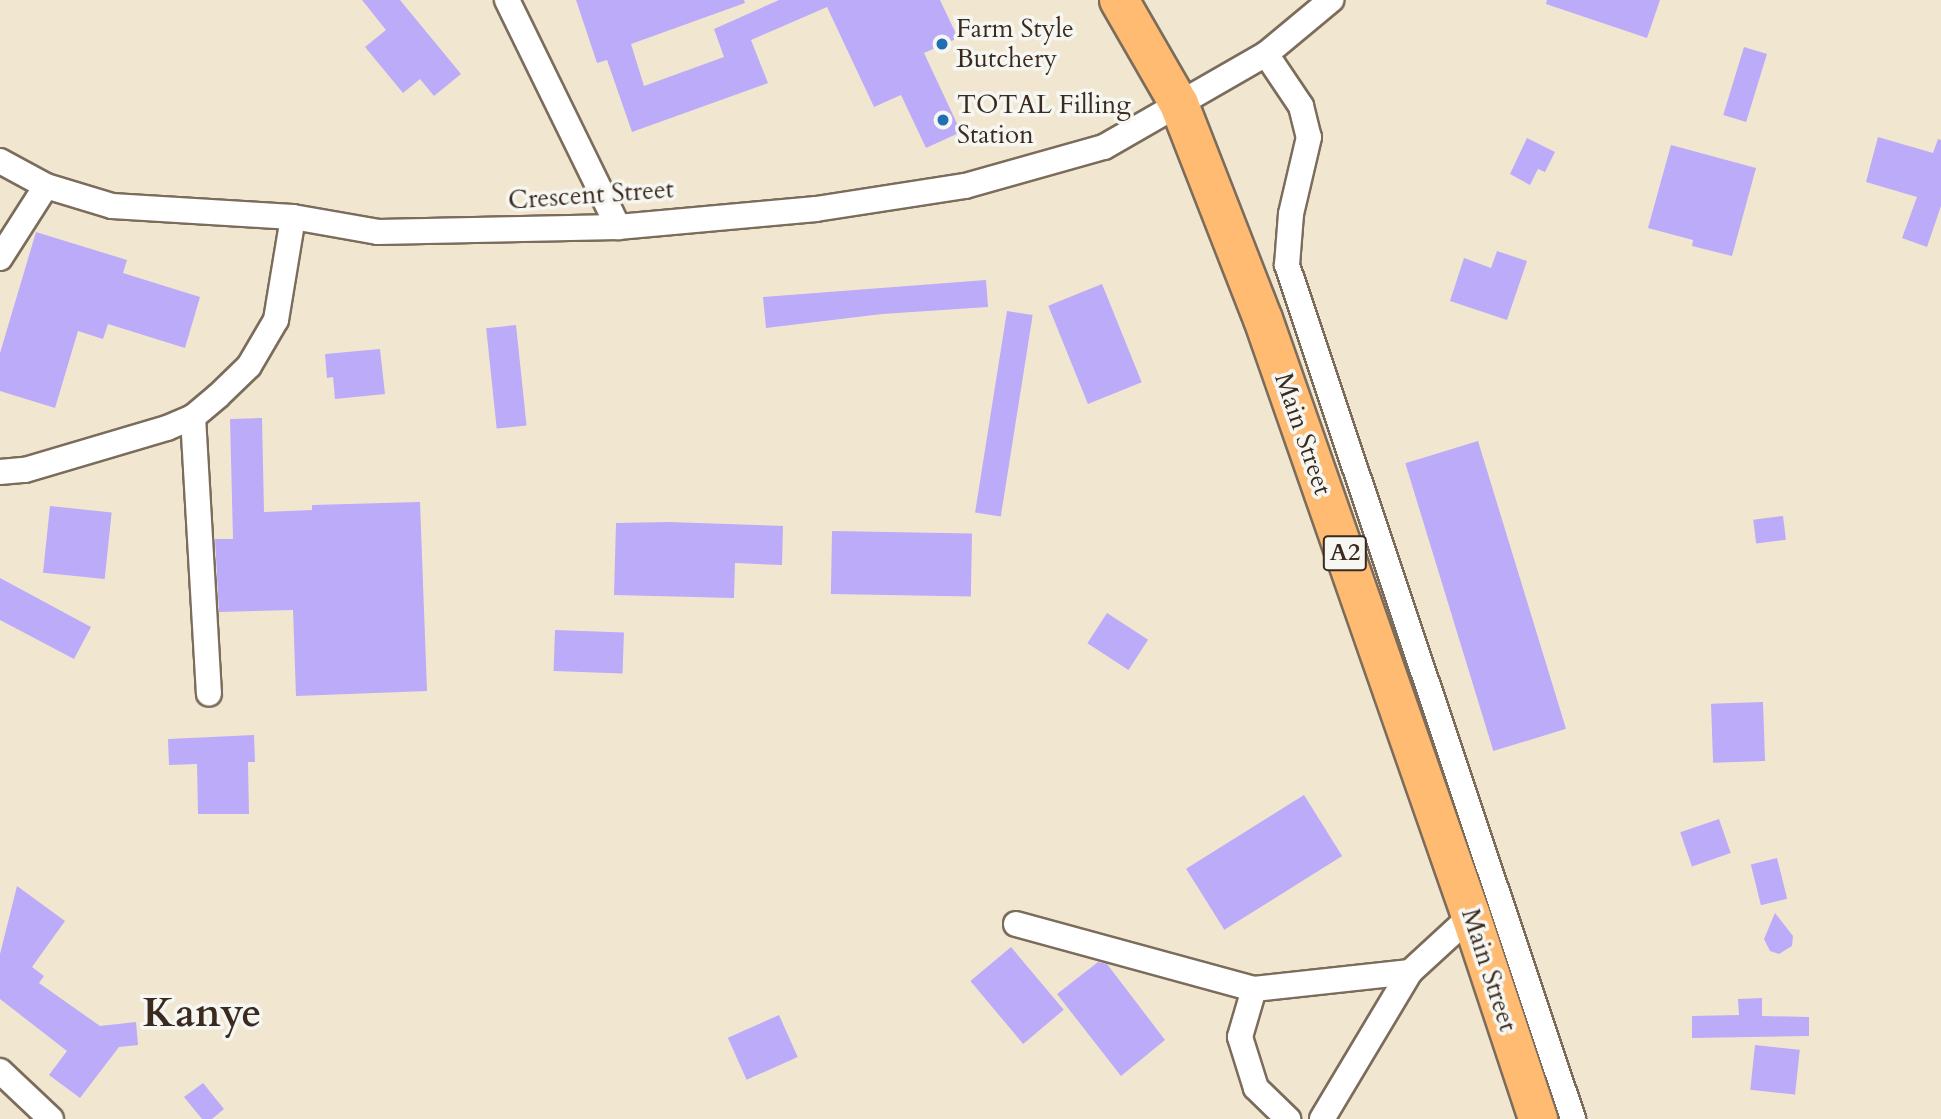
<!DOCTYPE html>
<html>
<head>
<meta charset="utf-8">
<style>
  body { margin:0 }
  #map { position:relative; width:1941px; height:1119px; overflow:hidden; background:#f1e7d0; font-family:Cardo,serif }
  div>[style] { position:absolute }
  .building>* { inset:0; background:#bcabf8; transform-origin:0 0 }
  .roads { filter:drop-shadow(2px 0 #7b6c5c) drop-shadow(-2px 0 #7b6c5c) drop-shadow(0 2px #7b6c5c) drop-shadow(0 -2px #7b6c5c) }
  .street>* { height:24px; margin:-12px; padding:0 12px; transform-origin:12px; border-radius:12px; background:#fff }
  .highway>* { height:38px; margin:-19px; padding:0 19px; transform-origin:19px; border-radius:19px; background:#febb71 }
  .dots>* { width:19px; height:19px; translate:-50% -50%; box-sizing:border-box; border:4px solid #f6f6f2; border-radius:50% }
  span { translate:-50% -50%; white-space:nowrap; text-align:center; line-height:1.15; -webkit-text-stroke:7px #f6f6f2; paint-order:stroke }
  .shield-label span { padding:2px 5px; background:#f6f6f2; border:2px solid; border-radius:5px; -webkit-text-stroke-width:0 }
  .shield-label { font-size:24px; color:#3b2a1e; font-weight:700 }
  .poi-label { font-size:26px; color:#3b2a1e }
  .left { translate:0 -50%; text-align:left }
  .street-label { font-size:26px; color:#3b2a1e }
  .town-label { font-size:40px; color:#3b2a1e; font-weight:700 }
</style>
</head>
<body>
<div id="map">
  <div class="building">
    <div style="clip-path:polygon(362px 0,400px 0,461px 74px,434px 96px,420px 79px,403px 93px,365px 47px,386px 30px)"></div>
    <div style="clip-path:polygon(576px 0,744px 0,745px 3px,631px 44px,644px 86px,724px 57px,714px 29px,779px 0,940px 0,958px 38px,924px 53px,961px 132px,926px 148px,901px 95px,874px 107px,827px 7px,751px 40px,768px 83px,632px 132px,607px 60px,597px 63px)"></div>
    <div style="clip-path:polygon(1547px 0,1660px 0,1647px 38px,1546px 4px)"></div>
    <div style="left:1744px;top:47px;width:24px;height:71px;rotate:17deg"></div>
    <div style="clip-path:polygon(1878px 137px,1933px 153px,1938px 139px,1941px 140px,1941px 206px,1927px 247px,1902px 238px,1917px 197px,1866px 182px)"></div>
    <div style="clip-path:polygon(1527px 138px,1555px 152px,1545px 172px,1538px 169px,1530px 185px,1510px 174px)"></div>
    <div style="clip-path:polygon(1671px 145px,1756px 168px,1732px 256px,1692px 246px,1693px 240px,1648px 228px)"></div>
    <div style="clip-path:polygon(36px 232px,127px 260px,123px 273px,200px 297px,185px 348px,108px 324px,103px 339px,78px 331px,55px 408px,0 391px,0 353px)"></div>
    <div style="clip-path:polygon(1497px 251px,1527px 261px,1507px 320px,1450px 301px,1464px 258px,1491px 268px)"></div>
    <div style="clip-path:polygon(986px 280px,988px 307px,882px 314px,766px 328px,763px 297px)"></div>
    <div style="left:1102px;top:284px;width:106px;height:58px;rotate:68deg"></div>
    <div style="left:1007px;top:311px;width:26px;height:204px;rotate:9deg"></div>
    <div style="left:516px;top:325px;width:101px;height:30px;rotate:84deg"></div>
    <div style="clip-path:polygon(380px 349px,385px 394px,335px 399px,333px 377px,327px 378px,325px 354px)"></div>
    <div style="clip-path:polygon(262px 418px,264px 512px,312px 510px,312px 505px,420px 502px,427px 691px,296px 696px,293px 610px,219px 612px,215px 539px,233px 539px,230px 419px)"></div>
    <div style="left:1478px;top:441px;width:301px;height:76px;rotate:73deg"></div>
    <div style="left:50px;top:506px;width:62px;height:67px;rotate:6deg"></div>
    <div style="left:1783px;top:516px;width:24px;height:30px;rotate:83deg"></div>
    <div style="clip-path:polygon(669px 522px,783px 526px,782px 565px,735px 563px,734px 598px,614px 595px,616px 523px)"></div>
    <div style="left:832px;top:531px;width:140px;height:63px;rotate:1deg"></div>
    <div style="clip-path:polygon(0 578px,91px 627px,74px 659px,0 620px)"></div>
    <div style="left:1107px;top:613px;width:49px;height:36px;rotate:33deg"></div>
    <div style="left:555px;top:630px;width:69px;height:41px;rotate:2deg"></div>
    <div style="left:1763px;top:702px;width:59px;height:52px;rotate:88deg"></div>
    <div style="clip-path:polygon(254px 735px,255px 762px,248px 762px,249px 814px,198px 814px,197px 764px,169px 765px,168px 739px)"></div>
    <div style="left:1304px;top:795px;width:72px;height:139px;rotate:58deg"></div>
    <div style="left:1719px;top:819px;width:36px;height:41px;rotate:71deg"></div>
    <div style="left:1777px;top:858px;width:42px;height:27px;rotate:76deg"></div>
    <div style="clip-path:polygon(17px 886px,65px 921px,32px 967px,44px 976px,39px 983px,100px 1026px,136px 1022px,138px 1045px,119px 1047px,80px 1098px,49px 1075px,67px 1051px,0 999px,0 954px)"></div>
    <div style="clip-path:polygon(1775px 913px,1793px 936px,1792px 946px,1779px 954px,1770px 951px,1764px 939px)"></div>
    <div style="left:1011px;top:947px;width:82px;height:53px;rotate:50deg"></div>
    <div style="clip-path:polygon(1098px 962px,1107px 964px,1165px 1040px,1121px 1076px,1057px 994px)"></div>
    <div style="clip-path:polygon(1762px 998px,1762px 1016px,1809px 1017px,1809px 1036px,1692px 1038px,1692px 1016px,1739px 1015px,1738px 999px)"></div>
    <div style="left:779px;top:1015px;width:46px;height:56px;rotate:66deg"></div>
    <div style="left:1755px;top:1045px;width:45px;height:45px;rotate:6deg"></div>
    <div style="clip-path:polygon(203px 1083px,224px 1109px,212px 1119px,202px 1119px,184px 1097px)"></div>
  </div>
  <div class="roads">
    <div class="street">
      <div style="left:507px;top:0;width:253px;rotate:63.9deg"></div>
      <div style="left:1266px;top:54px;width:63px;rotate:56.1deg"></div>
      <div style="left:1301px;top:106px;width:32px;rotate:76deg"></div>
      <div style="left:1309px;top:137px;width:79px;rotate:103.2deg"></div>
      <div style="left:1291px;top:214px;width:51px;rotate:94.5deg"></div>
      <div style="left:1287px;top:265px;width:901px;rotate:71.48deg"></div>
      <div style="left:0;top:161px;width:52px;rotate:28.5deg"></div>
      <div style="left:46px;top:186px;width:69px;rotate:16.9deg"></div>
      <div style="left:112px;top:206px;width:181px;rotate:3.5deg"></div>
      <div style="left:293px;top:217px;width:86px;rotate:10deg"></div>
      <div style="left:378px;top:232px;width:240px;rotate:-1.2deg"></div>
      <div style="left:618px;top:227px;width:199px;rotate:-5.2deg"></div>
      <div style="left:816px;top:209px;width:151px;rotate:-8.8deg"></div>
      <div style="left:965px;top:186px;width:144px;rotate:-15.7deg"></div>
      <div style="left:1104px;top:147px;width:187px;rotate:-29.9deg"></div>
      <div style="left:1266px;top:54px;width:85px;rotate:-39.7deg"></div>
      <div style="left:0;top:258px;width:85px;rotate:-57.4deg"></div>
      <div style="left:193px;top:417px;width:277px;rotate:86.7deg"></div>
      <div style="left:0;top:472px;width:25px;rotate:-5deg"></div>
      <div style="left:25px;top:470px;width:148px;rotate:-16.5deg"></div>
      <div style="left:167px;top:428px;width:28px;rotate:-23deg"></div>
      <div style="left:193px;top:417px;width:33px;rotate:-40deg"></div>
      <div style="left:218px;top:396px;width:43px;rotate:-44.1deg"></div>
      <div style="left:249px;top:366px;width:53px;rotate:-59.6deg"></div>
      <div style="left:276px;top:320px;width:104px;rotate:-80.6deg"></div>
      <div style="left:1016px;top:924px;width:247px;rotate:15.3deg"></div>
      <div style="left:1254px;top:989px;width:157px;rotate:-6.2deg"></div>
      <div style="left:1254px;top:989px;width:50px;rotate:106.3deg"></div>
      <div style="left:1240px;top:1037px;width:53px;rotate:72.6deg"></div>
      <div style="left:1256px;top:1088px;width:45px;rotate:44.1deg"></div>
      <div style="left:0;top:1071px;width:70px;rotate:43.3deg"></div>
      <div style="left:1322px;top:1119px;width:171px;rotate:-59.1deg"></div>
      <div style="left:1410px;top:972px;width:83px;rotate:-42.6deg"></div>
    </div>
    <div class="highway">
      <div style="left:1119px;top:0;width:120px;rotate:60deg"></div>
      <div style="left:1179px;top:104px;width:231px;rotate:68.7deg"></div>
      <div style="left:1263px;top:319px;width:632px;rotate:70.79deg"></div>
      <div style="left:1471px;top:916px;width:214px;rotate:71.7deg"></div>
    </div>
  </div>
  <div class="dots">
    <div style="left:942px;top:44px;background:#1f6fb2"></div>
    <div style="left:943px;top:120px;background:#1f6fb2"></div>
  </div>
  <div class="shield-label">
    <span style="left:1345px;top:553px">A2</span>
  </div>
  <div class="poi-label">
    <span class="left" style="left:956px;top:44px">Farm Style<br>Butchery</span>
    <span class="left" style="left:957px;top:120px">TOTAL Filling<br>Station</span>
  </div>
  <div class="street-label">
    <span style="left:591px;top:195px;rotate:-4deg">Crescent Street</span>
    <span style="left:1303px;top:434px;rotate:71deg">Main Street</span>
    <span style="left:1489px;top:970px;rotate:72deg">Main Street</span>
  </div>
  <div class="town-label">
    <span style="left:202px;top:1014px">Kanye</span>
  </div>
</div>
</body>
</html>
